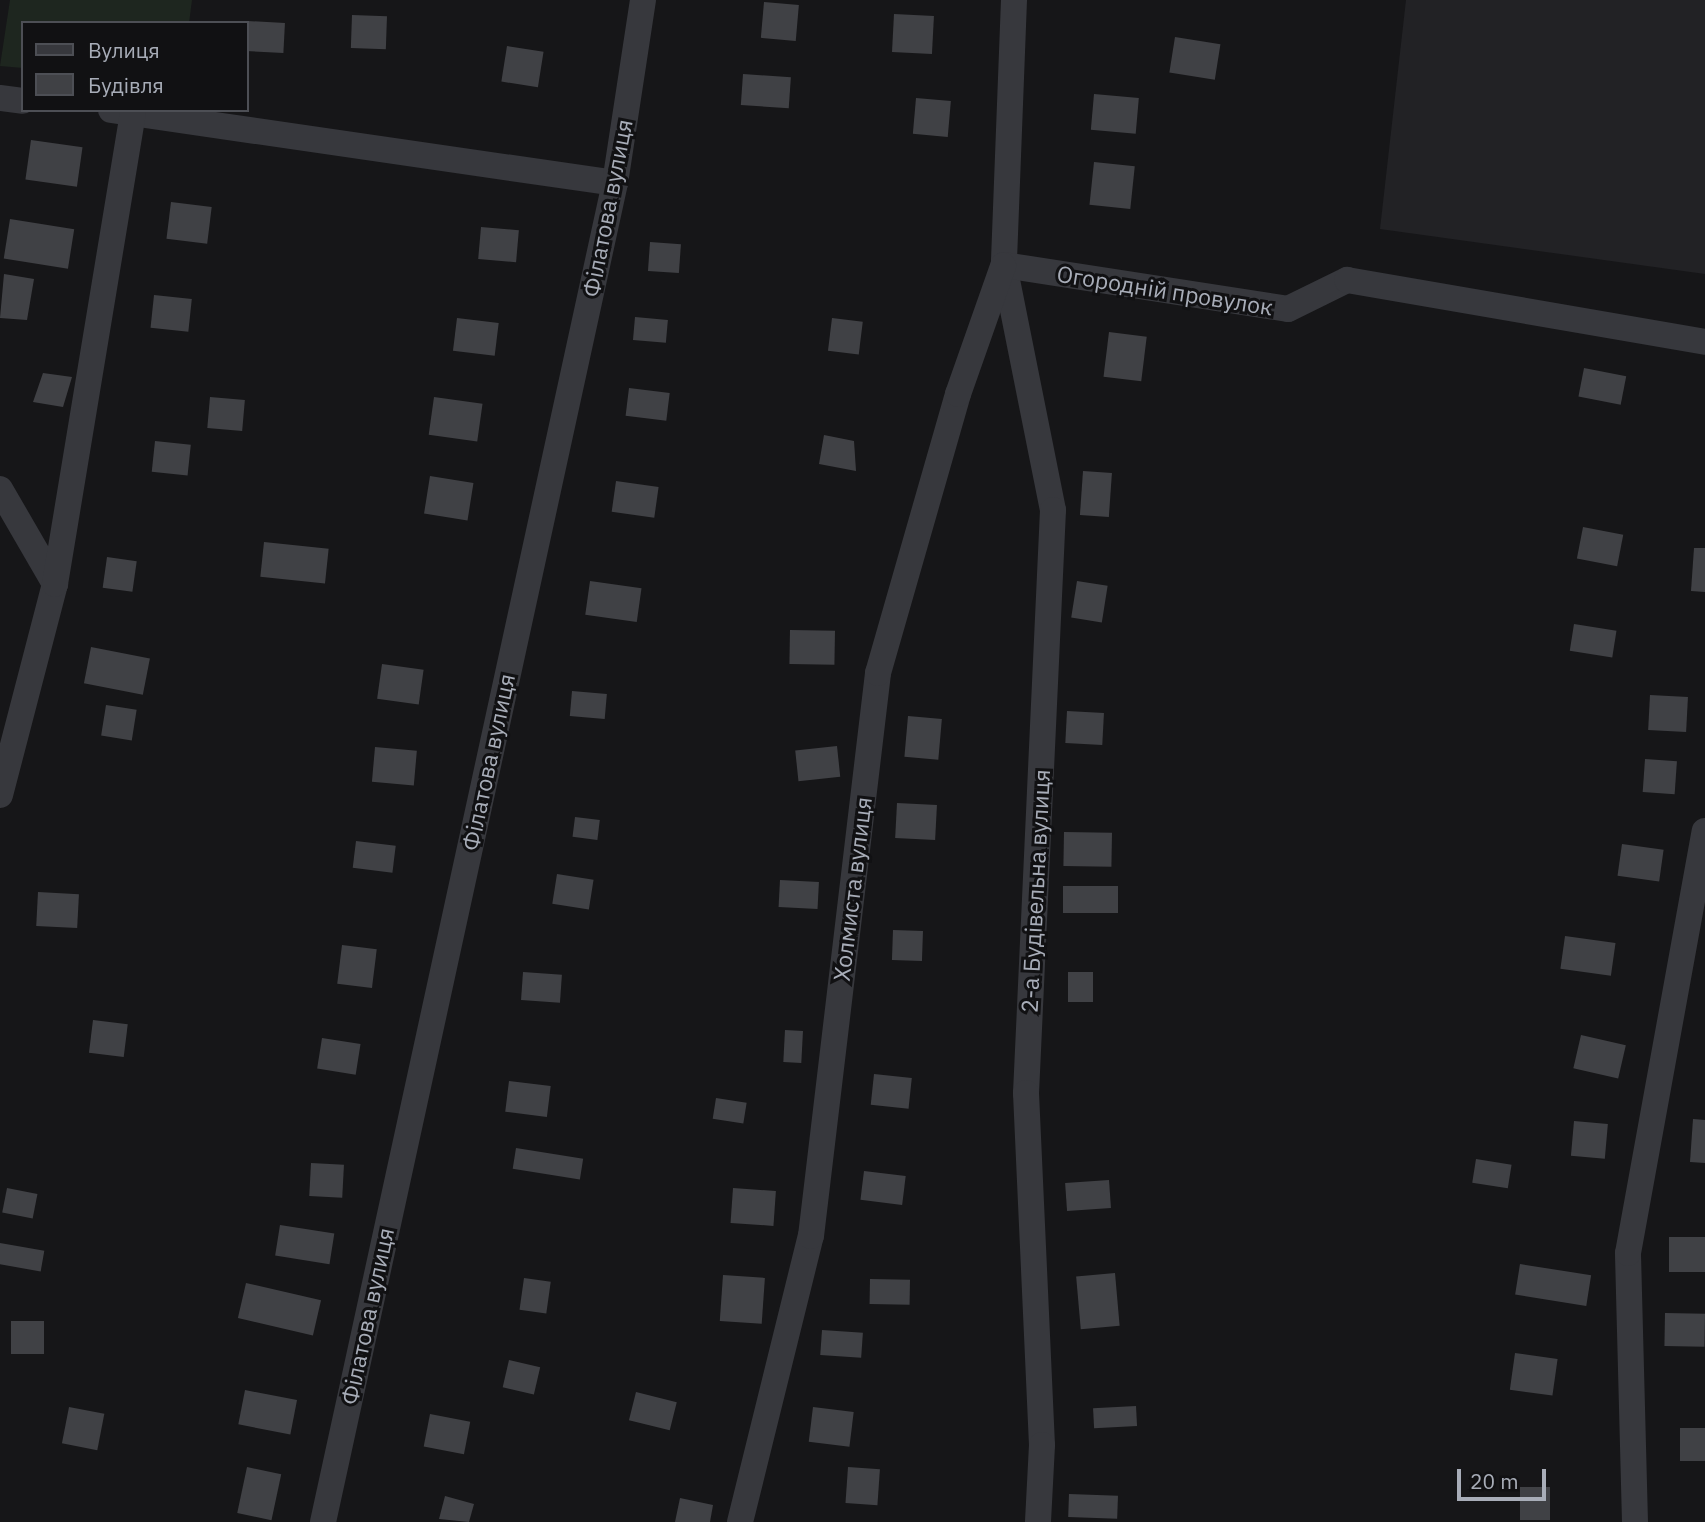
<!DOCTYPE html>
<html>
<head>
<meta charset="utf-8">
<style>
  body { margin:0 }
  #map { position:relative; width:1705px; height:1522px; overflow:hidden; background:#161618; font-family:"IBM Plex Sans",sans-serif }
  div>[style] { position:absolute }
  .built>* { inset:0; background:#222225 }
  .green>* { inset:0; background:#1e261f }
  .building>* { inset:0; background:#404145; transform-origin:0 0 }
  .minor>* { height:26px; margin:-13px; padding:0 13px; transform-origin:13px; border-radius:13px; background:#37383d }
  span { translate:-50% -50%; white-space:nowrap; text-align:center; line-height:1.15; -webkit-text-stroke:6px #111113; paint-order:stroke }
  .street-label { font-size:23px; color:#a8adb8 }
  .legend { position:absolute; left:21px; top:21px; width:228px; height:91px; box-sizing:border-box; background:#111113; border:2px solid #4d4f55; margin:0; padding:9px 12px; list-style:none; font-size:21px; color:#a8adb8 }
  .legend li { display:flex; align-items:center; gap:14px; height:35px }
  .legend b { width:35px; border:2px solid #4d4f55 }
  .scale { position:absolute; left:1457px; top:1469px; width:89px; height:32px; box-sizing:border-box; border:4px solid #a8adb8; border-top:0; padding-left:9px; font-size:21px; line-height:24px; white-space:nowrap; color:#a8adb8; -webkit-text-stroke:5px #111113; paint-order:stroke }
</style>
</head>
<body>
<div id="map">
  <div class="built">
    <div style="clip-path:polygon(1406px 0,1705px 0,1705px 274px,1380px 229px)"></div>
  </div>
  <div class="green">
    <div style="clip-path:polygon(10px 0,192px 0,189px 23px,23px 23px,23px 68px,0 66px)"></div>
  </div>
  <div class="building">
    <div style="left:764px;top:2px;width:35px;height:36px;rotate:5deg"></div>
    <div style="left:894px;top:14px;width:40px;height:38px;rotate:3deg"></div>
    <div style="left:352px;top:15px;width:35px;height:33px;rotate:2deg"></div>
    <div style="left:247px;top:21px;width:38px;height:30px;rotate:3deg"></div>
    <div style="left:1175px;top:37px;width:46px;height:36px;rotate:9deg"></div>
    <div style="left:507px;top:46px;width:37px;height:36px;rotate:9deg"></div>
    <div style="left:743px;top:74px;width:48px;height:31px;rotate:4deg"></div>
    <div style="left:1094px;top:94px;width:45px;height:36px;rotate:5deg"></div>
    <div style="left:916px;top:98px;width:35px;height:36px;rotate:5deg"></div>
    <div style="left:31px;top:140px;width:52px;height:40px;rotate:8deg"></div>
    <div style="left:1094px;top:162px;width:41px;height:43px;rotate:6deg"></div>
    <div style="left:171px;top:202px;width:41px;height:37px;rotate:7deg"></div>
    <div style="left:10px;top:219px;width:65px;height:40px;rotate:9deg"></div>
    <div style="left:481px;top:227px;width:38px;height:32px;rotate:5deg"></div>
    <div style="left:650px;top:242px;width:31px;height:29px;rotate:4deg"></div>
    <div style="clip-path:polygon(4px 274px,34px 279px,27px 320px,0 318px)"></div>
    <div style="left:154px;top:295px;width:38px;height:33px;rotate:6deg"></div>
    <div style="left:635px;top:317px;width:33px;height:23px;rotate:5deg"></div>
    <div style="left:457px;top:318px;width:42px;height:33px;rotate:7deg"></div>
    <div style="left:832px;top:318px;width:31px;height:33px;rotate:7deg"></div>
    <div style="left:1109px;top:332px;width:38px;height:45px;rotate:7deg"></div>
    <div style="left:1584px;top:368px;width:43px;height:29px;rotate:11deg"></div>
    <div style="clip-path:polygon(43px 373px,72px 377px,63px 407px,33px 402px)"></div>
    <div style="left:629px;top:388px;width:41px;height:28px;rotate:7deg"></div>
    <div style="left:210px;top:397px;width:35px;height:31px;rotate:5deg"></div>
    <div style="left:434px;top:397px;width:49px;height:38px;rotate:8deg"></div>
    <div style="clip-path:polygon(824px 435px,854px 441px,856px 471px,819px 464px)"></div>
    <div style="left:155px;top:441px;width:36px;height:31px;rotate:6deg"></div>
    <div style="left:1083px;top:471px;width:29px;height:44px;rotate:4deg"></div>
    <div style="left:430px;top:476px;width:44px;height:38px;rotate:9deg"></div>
    <div style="left:616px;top:481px;width:43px;height:31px;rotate:8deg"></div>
    <div style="left:1583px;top:527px;width:41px;height:32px;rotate:11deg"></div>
    <div style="left:264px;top:542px;width:65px;height:35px;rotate:6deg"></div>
    <div style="clip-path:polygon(1694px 548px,1705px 548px,1705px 592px,1691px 591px)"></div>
    <div style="left:107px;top:557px;width:30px;height:31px;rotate:8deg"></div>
    <div style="left:590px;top:581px;width:52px;height:34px;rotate:8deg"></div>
    <div style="left:1077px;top:581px;width:31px;height:37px;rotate:9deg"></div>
    <div style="left:1574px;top:624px;width:43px;height:27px;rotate:9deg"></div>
    <div style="left:790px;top:630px;width:45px;height:34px;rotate:1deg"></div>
    <div style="left:91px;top:647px;width:60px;height:37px;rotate:11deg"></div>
    <div style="left:382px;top:664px;width:42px;height:35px;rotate:8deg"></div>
    <div style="left:572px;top:691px;width:35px;height:25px;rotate:5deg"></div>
    <div style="left:1650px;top:695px;width:38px;height:35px;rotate:3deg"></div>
    <div style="left:106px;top:705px;width:31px;height:31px;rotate:9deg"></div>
    <div style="left:1067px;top:711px;width:37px;height:32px;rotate:3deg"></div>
    <div style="left:908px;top:716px;width:34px;height:41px;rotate:5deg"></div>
    <div style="left:837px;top:746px;width:31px;height:42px;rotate:84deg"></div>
    <div style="left:375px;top:747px;width:42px;height:35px;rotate:5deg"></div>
    <div style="left:1645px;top:759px;width:32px;height:33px;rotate:4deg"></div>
    <div style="left:897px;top:803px;width:40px;height:35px;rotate:3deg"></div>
    <div style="left:575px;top:817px;width:25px;height:20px;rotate:7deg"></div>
    <div style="left:1064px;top:832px;width:48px;height:34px;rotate:1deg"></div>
    <div style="left:356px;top:841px;width:40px;height:27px;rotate:7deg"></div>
    <div style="left:1622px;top:844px;width:42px;height:32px;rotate:8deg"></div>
    <div style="left:557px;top:874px;width:37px;height:30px;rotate:9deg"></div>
    <div style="left:780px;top:880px;width:39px;height:27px;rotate:3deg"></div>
    <div style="left:1118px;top:886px;width:27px;height:55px;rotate:90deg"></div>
    <div style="left:38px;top:892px;width:41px;height:34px;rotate:3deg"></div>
    <div style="left:893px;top:930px;width:30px;height:30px;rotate:2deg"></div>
    <div style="left:1565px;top:936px;width:51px;height:33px;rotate:8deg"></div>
    <div style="left:342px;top:945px;width:35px;height:39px;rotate:7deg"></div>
    <div style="left:523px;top:972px;width:39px;height:28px;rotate:4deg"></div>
    <div style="left:1068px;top:972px;width:25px;height:30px"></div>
    <div style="left:93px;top:1020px;width:35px;height:33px;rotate:7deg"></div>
    <div style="left:785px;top:1030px;width:18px;height:32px;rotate:3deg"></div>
    <div style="left:1581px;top:1035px;width:46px;height:34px;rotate:13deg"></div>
    <div style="left:322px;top:1038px;width:39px;height:31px;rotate:9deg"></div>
    <div style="left:874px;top:1074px;width:38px;height:31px;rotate:6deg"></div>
    <div style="left:509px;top:1081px;width:42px;height:31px;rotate:7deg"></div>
    <div style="left:716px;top:1098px;width:31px;height:21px;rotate:9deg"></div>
    <div style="clip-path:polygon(1693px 1119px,1705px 1120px,1705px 1163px,1690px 1162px)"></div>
    <div style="left:1574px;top:1121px;width:34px;height:35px;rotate:5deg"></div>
    <div style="left:516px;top:1148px;width:68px;height:21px;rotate:9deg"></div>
    <div style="left:1476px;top:1159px;width:36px;height:24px;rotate:9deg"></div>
    <div style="left:311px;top:1163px;width:33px;height:33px;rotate:3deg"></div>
    <div style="left:864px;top:1171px;width:42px;height:29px;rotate:7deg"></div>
    <div style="left:1109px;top:1180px;width:28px;height:44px;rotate:86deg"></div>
    <div style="left:7px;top:1188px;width:31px;height:25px;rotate:11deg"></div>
    <div style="left:733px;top:1188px;width:43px;height:35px;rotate:4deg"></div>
    <div style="left:280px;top:1225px;width:55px;height:31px;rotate:9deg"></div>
    <div style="left:1669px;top:1237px;width:36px;height:35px"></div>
    <div style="left:0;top:1243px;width:45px;height:21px;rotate:10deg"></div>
    <div style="left:1520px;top:1264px;width:72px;height:31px;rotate:9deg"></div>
    <div style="left:1115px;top:1273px;width:53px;height:39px;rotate:85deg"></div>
    <div style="left:723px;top:1275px;width:42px;height:46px;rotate:4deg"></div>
    <div style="left:524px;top:1278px;width:27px;height:32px;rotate:8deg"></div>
    <div style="left:870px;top:1279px;width:40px;height:25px;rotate:1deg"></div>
    <div style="left:246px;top:1283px;width:77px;height:36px;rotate:13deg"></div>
    <div style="left:1665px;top:1313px;width:40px;height:33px;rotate:1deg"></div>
    <div style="left:11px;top:1321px;width:33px;height:33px"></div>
    <div style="left:822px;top:1330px;width:41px;height:25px;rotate:4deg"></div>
    <div style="left:1515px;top:1353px;width:43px;height:37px;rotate:8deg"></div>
    <div style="left:509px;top:1360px;width:32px;height:28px;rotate:13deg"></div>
    <div style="left:245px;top:1390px;width:53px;height:35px;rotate:11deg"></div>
    <div style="left:636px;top:1392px;width:42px;height:29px;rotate:14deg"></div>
    <div style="left:1136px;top:1406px;width:20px;height:43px;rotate:87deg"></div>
    <div style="left:69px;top:1407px;width:36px;height:37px;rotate:11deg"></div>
    <div style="left:813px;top:1407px;width:41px;height:35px;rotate:7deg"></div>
    <div style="left:430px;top:1414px;width:41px;height:33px;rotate:11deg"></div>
    <div style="left:1705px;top:1428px;width:33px;height:25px;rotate:90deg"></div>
    <div style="left:247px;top:1467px;width:35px;height:47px;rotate:12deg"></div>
    <div style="left:848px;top:1467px;width:32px;height:36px;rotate:4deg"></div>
    <div style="left:1520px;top:1487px;width:30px;height:33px"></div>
    <div style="left:1069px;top:1494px;width:49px;height:23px;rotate:2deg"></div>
    <div style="clip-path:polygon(445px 1496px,474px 1504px,469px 1522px,439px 1519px)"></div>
    <div style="clip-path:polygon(680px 1498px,713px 1505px,710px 1522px,675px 1522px)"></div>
  </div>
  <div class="minor">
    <div style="left:1014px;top:0;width:265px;rotate:92.2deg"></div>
    <div style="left:1004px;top:265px;width:250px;rotate:78.7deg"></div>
    <div style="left:1053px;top:510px;width:584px;rotate:92.65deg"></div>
    <div style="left:1026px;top:1093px;width:352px;rotate:87.4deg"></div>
    <div style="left:1042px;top:1445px;width:77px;rotate:93deg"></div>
    <div style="left:0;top:98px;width:23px;rotate:7deg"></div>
    <div style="left:111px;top:110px;width:509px;rotate:8.24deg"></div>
    <div style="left:1004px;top:265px;width:287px;rotate:8.8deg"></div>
    <div style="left:1288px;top:309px;width:66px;rotate:-26.2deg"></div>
    <div style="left:1347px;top:280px;width:363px;rotate:9.8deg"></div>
    <div style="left:0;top:489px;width:110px;rotate:59.9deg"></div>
    <div style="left:0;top:795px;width:218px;rotate:-75.4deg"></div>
    <div style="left:55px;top:584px;width:477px;rotate:-80.6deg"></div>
    <div style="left:323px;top:1522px;width:1370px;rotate:-77.7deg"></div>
    <div style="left:615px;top:183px;width:185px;rotate:-81.3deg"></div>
    <div style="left:740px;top:1522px;width:295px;rotate:-76.1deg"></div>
    <div style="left:811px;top:1236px;width:567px;rotate:-83.21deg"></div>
    <div style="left:878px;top:673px;width:290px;rotate:-74deg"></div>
    <div style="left:958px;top:394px;width:136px;rotate:-70.6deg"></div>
    <div style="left:1635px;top:1522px;width:269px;rotate:-91.5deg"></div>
    <div style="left:1628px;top:1253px;width:429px;rotate:-79.7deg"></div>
  </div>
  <div class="street-label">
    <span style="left:607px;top:208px;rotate:-79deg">Філатова вулиця</span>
    <span style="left:1165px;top:290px;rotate:9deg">Огородній провулок</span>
    <span style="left:488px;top:762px;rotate:-78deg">Філатова вулиця</span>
    <span style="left:852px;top:889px;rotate:-83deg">Холмиста вулиця</span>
    <span style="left:1035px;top:891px;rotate:-87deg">2-а Будівельна вулиця</span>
    <span style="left:367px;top:1316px;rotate:-78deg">Філатова вулиця</span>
  </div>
  <ul class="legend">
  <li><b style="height:9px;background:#37383d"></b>Вулиця</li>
  <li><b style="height:19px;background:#404145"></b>Будівля</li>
  </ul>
  <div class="scale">20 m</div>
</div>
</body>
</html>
